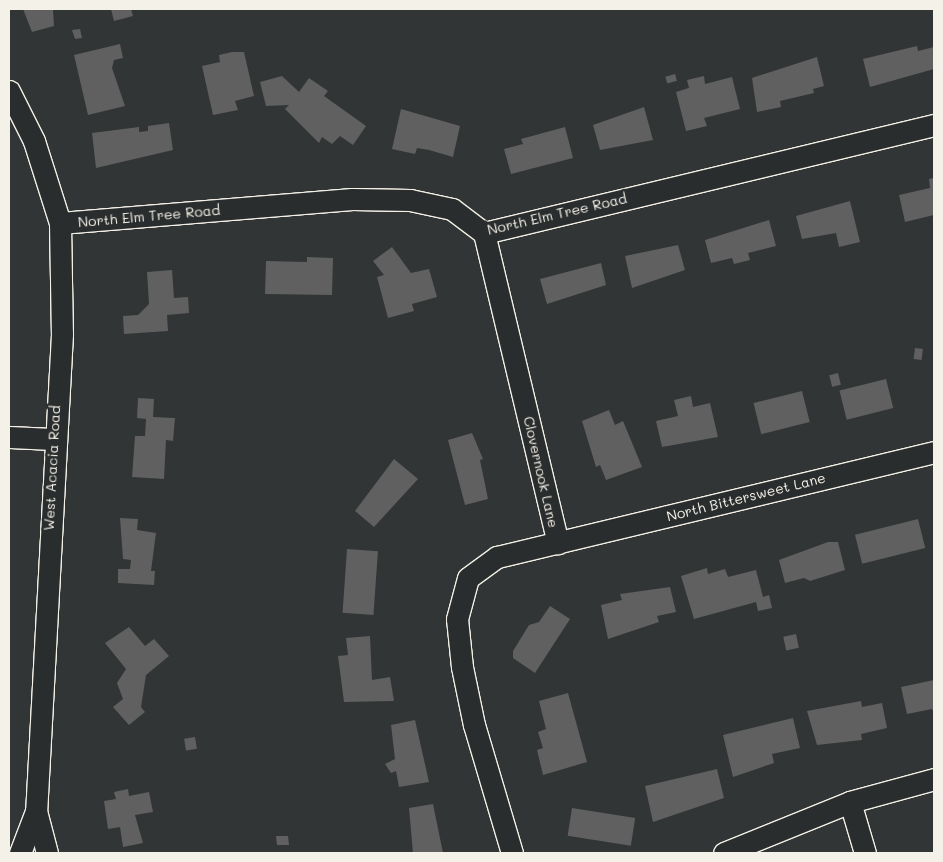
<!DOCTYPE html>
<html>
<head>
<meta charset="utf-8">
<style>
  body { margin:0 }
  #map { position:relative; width:943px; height:862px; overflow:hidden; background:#323535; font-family:Mali,sans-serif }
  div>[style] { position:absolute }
  .building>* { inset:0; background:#5f605f; transform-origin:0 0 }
  .roads { filter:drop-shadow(1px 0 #f4f1e8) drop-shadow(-1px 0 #f4f1e8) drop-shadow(0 1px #f4f1e8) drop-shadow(0 -1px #f4f1e8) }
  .minor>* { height:21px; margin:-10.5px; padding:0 10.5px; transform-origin:10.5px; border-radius:10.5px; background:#2a2d2e }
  span { translate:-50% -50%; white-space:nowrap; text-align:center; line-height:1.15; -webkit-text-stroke:5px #2a2d2e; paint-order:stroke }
  .street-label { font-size:14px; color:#f4f1e8 }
  .frame { position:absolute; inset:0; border:10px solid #f4f1e8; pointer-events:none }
</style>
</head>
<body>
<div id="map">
  <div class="building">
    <div style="clip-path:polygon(23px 9px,53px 9px,54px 26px,32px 32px)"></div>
    <div style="clip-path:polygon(111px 9px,131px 9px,133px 16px,114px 21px)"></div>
    <div style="clip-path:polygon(80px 29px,82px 38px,75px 39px,72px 30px)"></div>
    <div style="clip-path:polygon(120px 44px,123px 58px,114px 60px,112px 68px,125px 106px,88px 115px,74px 55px)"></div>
    <div style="clip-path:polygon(917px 46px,918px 51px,934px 47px,934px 69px,870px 87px,863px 59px)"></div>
    <div style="clip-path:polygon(232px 52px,244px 52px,254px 96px,235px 101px,238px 110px,213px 115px,202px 66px,220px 62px,219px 55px)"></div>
    <div style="clip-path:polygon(817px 57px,824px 86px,813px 89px,814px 93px,780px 101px,781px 107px,757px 112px,752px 78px)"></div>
    <div style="left:675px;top:74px;width:7px;height:10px;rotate:74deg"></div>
    <div style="clip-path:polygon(282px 76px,299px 92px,309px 78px,328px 91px,324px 96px,366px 126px,353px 145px,340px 136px,332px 144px,322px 137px,319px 143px,285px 109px,289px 105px,266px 106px,260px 82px)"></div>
    <div style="clip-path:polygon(704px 76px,705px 84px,732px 77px,740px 109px,704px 118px,707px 126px,686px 131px,676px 92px,689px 88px,687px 80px)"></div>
    <div style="clip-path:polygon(644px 107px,653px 140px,600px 150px,593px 125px)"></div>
    <div style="clip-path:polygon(401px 109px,460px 126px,453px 157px,429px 150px,417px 148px,415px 154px,392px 149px)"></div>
    <div style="clip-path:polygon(169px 123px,173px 150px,96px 168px,92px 133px,139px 127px,139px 132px,148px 131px,148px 126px)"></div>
    <div style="clip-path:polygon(565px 127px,573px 158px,511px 174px,504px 149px,523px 144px,521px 139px)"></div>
    <div style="clip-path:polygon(934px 178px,934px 215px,905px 222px,899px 195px,930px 188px,929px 179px)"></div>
    <div style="clip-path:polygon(850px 201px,860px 242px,839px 247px,836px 233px,802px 239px,796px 216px)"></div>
    <div style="clip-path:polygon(769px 220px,776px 246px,748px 253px,750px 260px,734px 264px,732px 258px,711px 263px,705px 240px)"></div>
    <div style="clip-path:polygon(678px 245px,685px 270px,632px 288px,625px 256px)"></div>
    <div style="clip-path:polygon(392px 247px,411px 273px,429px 269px,437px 297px,412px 304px,414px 311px,388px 318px,377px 277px,384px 275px,373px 261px)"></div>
    <div style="clip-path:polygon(307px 257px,333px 258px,332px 295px,265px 294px,266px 261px,307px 262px)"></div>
    <div style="clip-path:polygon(601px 263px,606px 285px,547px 304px,540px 279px)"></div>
    <div style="clip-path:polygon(172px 270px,174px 298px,188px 297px,189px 313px,167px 315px,168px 331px,124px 334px,123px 316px,138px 315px,149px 304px,147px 272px)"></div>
    <div style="left:915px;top:348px;width:8px;height:11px;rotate:7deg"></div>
    <div style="left:838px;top:373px;width:12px;height:9px;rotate:76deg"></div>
    <div style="left:886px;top:379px;width:30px;height:48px;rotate:76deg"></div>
    <div style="left:802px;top:391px;width:32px;height:50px;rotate:76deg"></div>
    <div style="clip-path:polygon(691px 396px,693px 407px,710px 403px,718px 437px,662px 447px,656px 421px,678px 416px,674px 400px)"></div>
    <div style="clip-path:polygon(138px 398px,154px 399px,153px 417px,175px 418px,173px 441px,166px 440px,164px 479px,132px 477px,135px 436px,145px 436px,146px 419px,137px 418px)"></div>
    <div style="clip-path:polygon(609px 410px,615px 425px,623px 421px,642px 467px,606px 480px,600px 465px,596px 467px,582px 421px)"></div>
    <div style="clip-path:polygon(472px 433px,483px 459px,480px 460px,488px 499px,465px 505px,448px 440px)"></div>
    <div style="clip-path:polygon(394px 459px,418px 479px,374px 527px,355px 511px)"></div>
    <div style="clip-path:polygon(120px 518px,138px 519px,137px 530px,156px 533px,151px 571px,155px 571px,154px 585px,118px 583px,118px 569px,130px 569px,131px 560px,123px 559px)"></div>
    <div style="left:918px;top:519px;width:30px;height:65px;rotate:76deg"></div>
    <div style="clip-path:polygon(828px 542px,838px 542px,845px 570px,810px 581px,804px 578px,785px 583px,779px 560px)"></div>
    <div style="left:347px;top:549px;width:31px;height:64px;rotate:4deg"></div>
    <div style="clip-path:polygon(707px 568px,708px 574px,725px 569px,728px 577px,756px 570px,763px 597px,769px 595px,772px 608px,758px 611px,756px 602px,694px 619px,681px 576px)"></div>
    <div style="clip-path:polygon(670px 587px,676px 612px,657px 616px,659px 622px,608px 639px,601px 605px,622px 600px,620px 594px)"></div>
    <div style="clip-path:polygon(550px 606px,570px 619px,535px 673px,513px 658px,513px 651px,529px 625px,539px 622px)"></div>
    <div style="clip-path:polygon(129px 627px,145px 646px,154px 639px,169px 656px,146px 675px,141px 707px,145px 712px,129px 725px,113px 707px,123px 699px,117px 683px,126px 669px,105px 643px)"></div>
    <div style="left:796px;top:634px;width:14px;height:13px;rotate:78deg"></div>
    <div style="clip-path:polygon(370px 636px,372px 680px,390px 677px,394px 701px,344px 702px,338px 656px,348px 655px,346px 638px)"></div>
    <div style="clip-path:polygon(934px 680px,934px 713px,932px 709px,907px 714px,901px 687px)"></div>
    <div style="clip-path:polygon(568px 693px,587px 762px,543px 775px,537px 750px,543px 748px,538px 732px,546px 729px,539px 701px)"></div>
    <div style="clip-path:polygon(861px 701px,862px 707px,882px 703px,887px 728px,861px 734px,862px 740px,817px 745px,807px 711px)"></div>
    <div style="clip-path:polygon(793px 718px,800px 748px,772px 754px,774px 763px,733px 777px,723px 735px)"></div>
    <div style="clip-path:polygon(415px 720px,429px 782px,399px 787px,396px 771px,391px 773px,385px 764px,395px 759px,391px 725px)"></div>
    <div style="left:195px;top:737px;width:12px;height:11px;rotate:81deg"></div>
    <div style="clip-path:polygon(717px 769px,724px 798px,653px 822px,645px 786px)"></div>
    <div style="clip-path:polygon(128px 789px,129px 796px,149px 792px,153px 812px,135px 815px,143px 843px,123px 847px,120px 827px,108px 829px,104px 801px,116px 799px,114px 792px)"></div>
    <div style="clip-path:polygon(433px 804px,443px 853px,413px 853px,409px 808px)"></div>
    <div style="left:572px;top:808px;width:64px;height:28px;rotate:9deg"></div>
    <div style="clip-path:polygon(276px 836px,288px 836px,289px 845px,277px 845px)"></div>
  </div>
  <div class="roads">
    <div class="minor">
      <div style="left:9px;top:91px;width:56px;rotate:63.4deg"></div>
      <div style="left:34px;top:141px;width:86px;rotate:72.4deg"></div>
      <div style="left:60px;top:223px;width:111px;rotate:89deg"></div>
      <div style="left:62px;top:334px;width:478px;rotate:93.1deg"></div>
      <div style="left:36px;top:811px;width:43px;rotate:75.3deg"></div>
      <div style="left:60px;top:223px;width:293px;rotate:-4.7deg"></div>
      <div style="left:352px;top:199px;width:58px;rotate:1deg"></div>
      <div style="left:410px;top:200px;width:43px;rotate:12.1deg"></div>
      <div style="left:452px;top:209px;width:40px;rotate:37deg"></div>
      <div style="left:484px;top:233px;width:463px;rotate:-13.5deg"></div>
      <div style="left:484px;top:233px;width:319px;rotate:76.6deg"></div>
      <div style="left:9px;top:437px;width:44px;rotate:2.6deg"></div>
      <div style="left:850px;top:802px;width:53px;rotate:73.6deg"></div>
      <div style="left:20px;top:853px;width:45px;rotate:-69.1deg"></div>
      <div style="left:512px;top:853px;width:134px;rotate:-106.5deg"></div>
      <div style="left:474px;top:725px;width:59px;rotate:-101.7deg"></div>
      <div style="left:462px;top:667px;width:48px;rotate:-95.9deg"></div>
      <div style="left:457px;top:619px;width:42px;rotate:-75deg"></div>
      <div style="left:468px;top:578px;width:36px;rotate:-36deg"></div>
      <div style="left:497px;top:557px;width:449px;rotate:-13.5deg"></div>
      <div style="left:724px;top:853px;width:136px;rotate:-22deg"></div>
      <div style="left:850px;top:802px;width:87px;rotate:-15.3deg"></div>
    </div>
  </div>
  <div class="street-label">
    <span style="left:557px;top:214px;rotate:-13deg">North Elm Tree Road</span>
    <span style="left:149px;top:216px;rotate:-5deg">North Elm Tree Road</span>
    <span style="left:52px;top:468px;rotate:-87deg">West Acacia Road</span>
    <span style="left:541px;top:472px;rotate:77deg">Clovernook Lane</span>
    <span style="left:746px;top:497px;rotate:-14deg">North Bittersweet Lane</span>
  </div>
  <div class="frame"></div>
</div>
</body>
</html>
